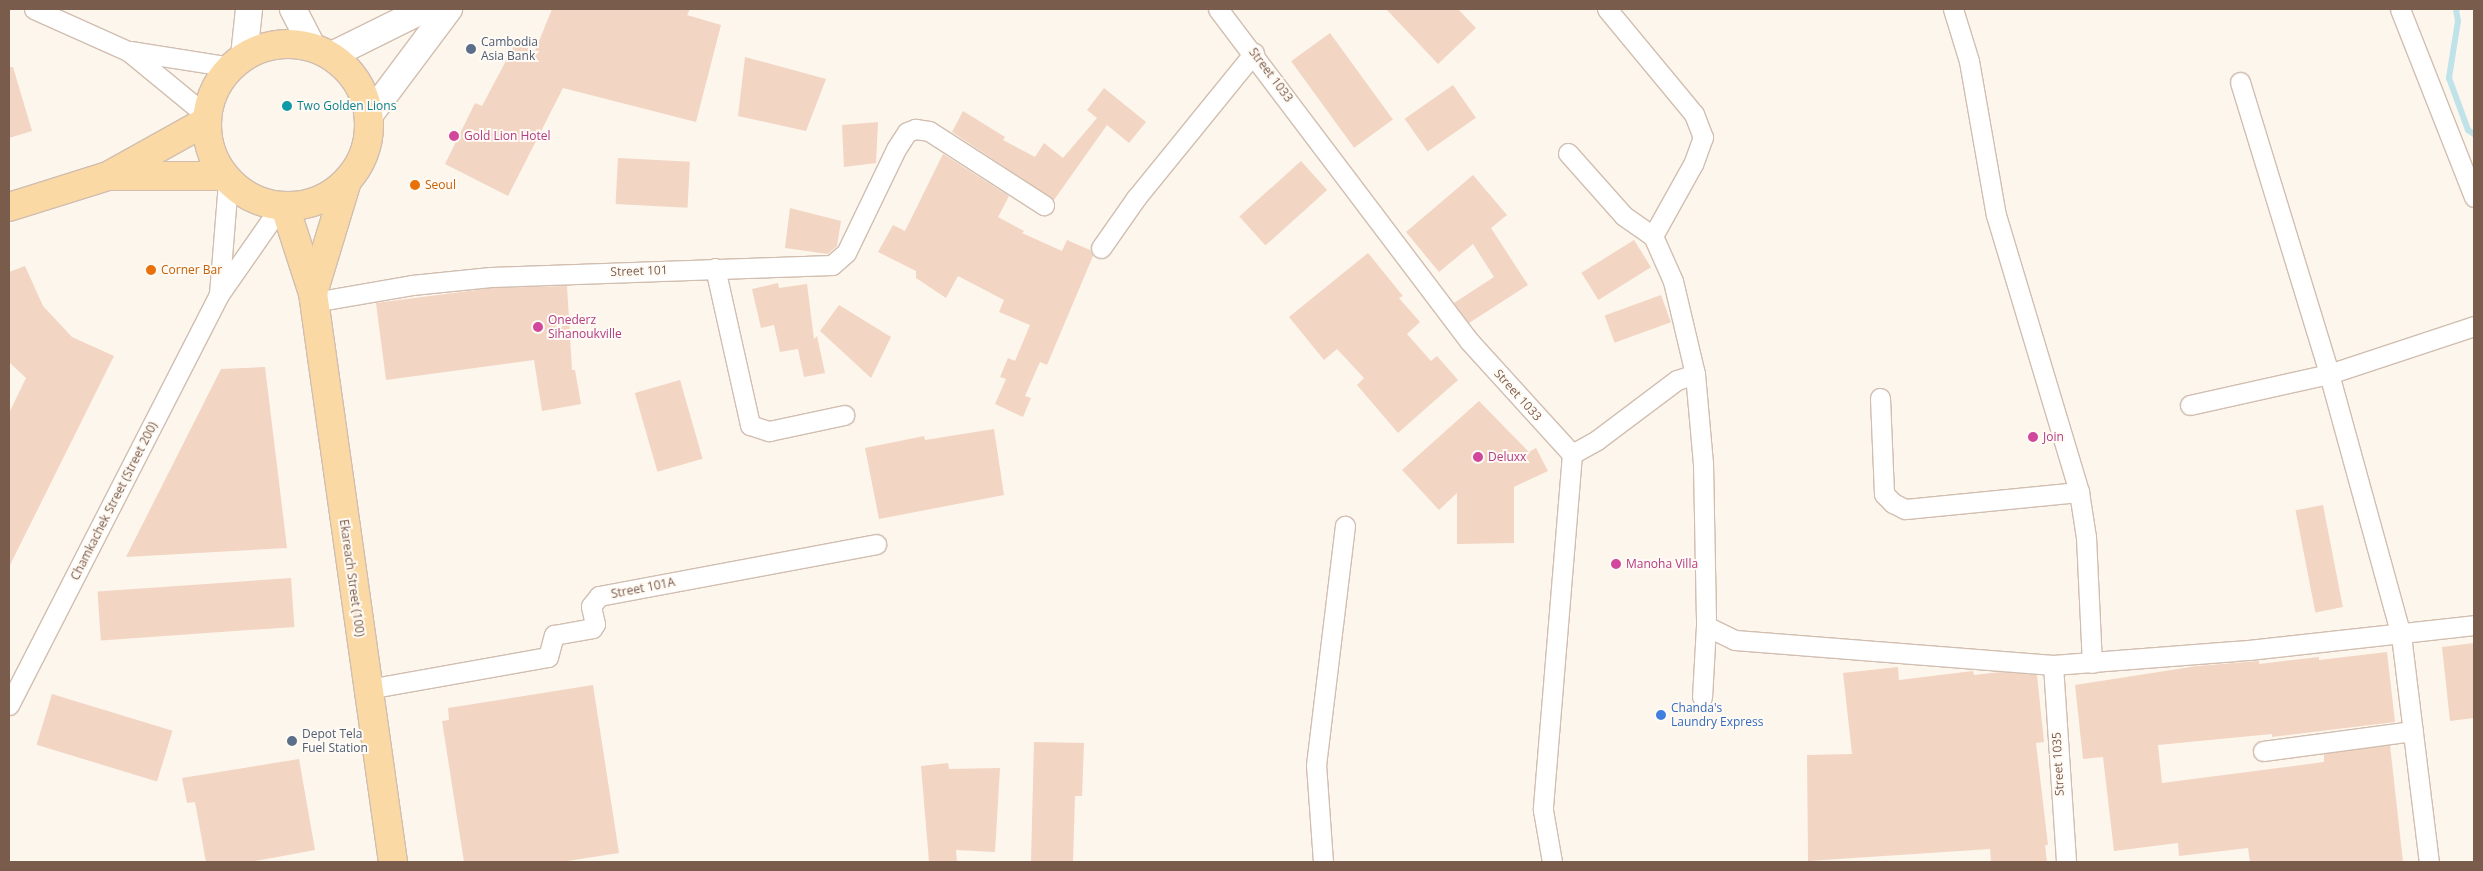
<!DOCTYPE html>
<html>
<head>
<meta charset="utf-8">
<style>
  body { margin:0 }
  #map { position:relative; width:2483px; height:871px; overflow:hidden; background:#fdf6ec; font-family:"Open Sans",sans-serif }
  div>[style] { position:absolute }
  .stream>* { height:6px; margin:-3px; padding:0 3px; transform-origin:3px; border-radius:3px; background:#bfe3e8 }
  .building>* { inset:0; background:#f3d5c3; transform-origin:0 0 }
  .roads { filter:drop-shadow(1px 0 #d1beb0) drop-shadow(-1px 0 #d1beb0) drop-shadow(0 1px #d1beb0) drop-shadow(0 -1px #d1beb0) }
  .street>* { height:19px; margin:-9.5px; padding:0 9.5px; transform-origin:9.5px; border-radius:9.5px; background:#fff }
  .secondary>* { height:26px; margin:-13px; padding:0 13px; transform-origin:13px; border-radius:13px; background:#fff }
  .primary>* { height:28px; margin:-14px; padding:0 14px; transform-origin:14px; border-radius:14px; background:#fbd9a5 }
  .primary>.ring { margin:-14px; padding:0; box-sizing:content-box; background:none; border:28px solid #fbd9a5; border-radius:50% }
  .dots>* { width:14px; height:14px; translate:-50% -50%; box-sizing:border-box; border:2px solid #fffaf3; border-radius:50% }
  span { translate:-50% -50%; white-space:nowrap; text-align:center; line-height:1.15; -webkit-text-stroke:4px #fffaf3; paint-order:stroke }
  .service-label { font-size:12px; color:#4e5e75 }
  .left { translate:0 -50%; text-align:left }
  .street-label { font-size:12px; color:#7a5c4d }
  .culture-label { font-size:12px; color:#0d838f }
  .hotel-label { font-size:12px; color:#b23c85 }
  .food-label { font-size:12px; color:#c56008 }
  .shop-label { font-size:12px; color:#366cbe }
  .frame { position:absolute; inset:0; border:10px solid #7a5c4d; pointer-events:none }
</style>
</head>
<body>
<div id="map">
  <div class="stream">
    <div style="left:2456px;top:9px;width:12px;rotate:81deg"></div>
    <div style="left:2458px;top:21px;width:58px;rotate:99deg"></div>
    <div style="left:2449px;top:78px;width:55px;rotate:69.9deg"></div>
    <div style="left:2468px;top:130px;width:7px;rotate:34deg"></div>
  </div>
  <div class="building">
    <div style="clip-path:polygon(552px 9px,690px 9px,687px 15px,721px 25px,696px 122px,563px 88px,508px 196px,445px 164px,475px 103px,482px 106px,516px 42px,535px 51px)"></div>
    <div style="clip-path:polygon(1386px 9px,1458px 9px,1476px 28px,1438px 64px)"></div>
    <div style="left:1330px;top:33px;width:107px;height:48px;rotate:54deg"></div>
    <div style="clip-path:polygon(745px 57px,826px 79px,806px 131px,738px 116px)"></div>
    <div style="clip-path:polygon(9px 67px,13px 67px,32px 131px,9px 138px)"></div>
    <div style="left:1453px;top:85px;width:40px;height:59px;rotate:55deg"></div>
    <div style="clip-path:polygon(1104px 88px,1146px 122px,1129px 143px,1107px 125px,1054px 200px,952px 132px,963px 111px,1005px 137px,1003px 140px,1035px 157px,1044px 143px,1063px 158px,1097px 118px,1087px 110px)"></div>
    <div style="clip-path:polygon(878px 122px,876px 163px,844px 167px,842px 125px)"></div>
    <div style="clip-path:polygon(943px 154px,1009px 196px,998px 217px,1024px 231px,1022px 233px,1062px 251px,1067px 240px,1090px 250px,1093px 256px,1047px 365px,1040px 362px,1025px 396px,1031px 398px,1023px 417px,995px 404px,1006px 379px,1000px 377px,1008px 358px,1015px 361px,1030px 325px,999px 312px,1004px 300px,958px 276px,946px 298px,916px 278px,916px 271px,878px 252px,893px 225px,905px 231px)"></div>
    <div style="left:618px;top:158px;width:72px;height:46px;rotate:3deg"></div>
    <div style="left:1301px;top:161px;width:39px;height:83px;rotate:48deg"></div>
    <div style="clip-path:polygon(1473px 175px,1507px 215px,1491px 228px,1528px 285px,1469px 323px,1454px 303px,1494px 277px,1473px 244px,1439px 272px,1406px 232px)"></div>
    <div style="clip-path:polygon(790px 208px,841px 221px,837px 246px,828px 254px,785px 248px)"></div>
    <div style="left:1634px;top:240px;width:32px;height:62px;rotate:58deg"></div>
    <div style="clip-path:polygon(1368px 253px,1403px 296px,1399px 298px,1420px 322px,1407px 334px,1431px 361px,1437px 356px,1458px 380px,1398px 433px,1357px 385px,1364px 378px,1337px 349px,1324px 360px,1289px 317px)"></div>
    <div style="clip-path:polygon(25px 266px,43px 306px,72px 337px,114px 356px,9px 567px,9px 413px,26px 378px,9px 362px,9px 272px)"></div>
    <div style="clip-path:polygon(778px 283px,779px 288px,807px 284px,814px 339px,817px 336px,825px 373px,804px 377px,798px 349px,780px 352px,774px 325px,761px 328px,752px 289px)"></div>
    <div style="clip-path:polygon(567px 286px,572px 370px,575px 370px,581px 404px,542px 411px,534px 360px,386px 380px,376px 303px,492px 288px)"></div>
    <div style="left:1661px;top:295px;width:29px;height:60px;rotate:70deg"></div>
    <div style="clip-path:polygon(839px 305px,891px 337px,871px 378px,820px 331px)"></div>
    <div style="clip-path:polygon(265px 367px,287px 548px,126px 557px,221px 369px)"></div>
    <div style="left:680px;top:380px;width:82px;height:47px;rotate:74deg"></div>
    <div style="clip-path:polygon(1479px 401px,1529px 452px,1536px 448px,1548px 471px,1514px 487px,1514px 543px,1457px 544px,1457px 493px,1439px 510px,1402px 470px)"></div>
    <div style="clip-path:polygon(994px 429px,1004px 495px,879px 519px,865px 448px,924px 436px,925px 440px)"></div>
    <div style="left:2323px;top:505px;width:104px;height:28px;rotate:79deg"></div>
    <div style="left:291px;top:578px;width:49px;height:194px;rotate:86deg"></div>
    <div style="clip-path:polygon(2474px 643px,2474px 718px,2450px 721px,2442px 647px)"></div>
    <div style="clip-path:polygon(2387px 652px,2395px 722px,2272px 737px,2272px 734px,2158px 745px,2162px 783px,2324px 762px,2324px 754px,2390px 745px,2403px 862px,2250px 862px,2248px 848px,2179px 856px,2178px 843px,2114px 851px,2103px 757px,2083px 759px,2075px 685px,2197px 666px,2259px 661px,2259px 664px,2319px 657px,2319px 660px)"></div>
    <div style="clip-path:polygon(1898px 667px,1899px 680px,1973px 671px,1974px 675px,2001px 672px,2037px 675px,2044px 742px,2036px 743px,2048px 845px,2045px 845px,2047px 862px,1991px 862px,1990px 849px,1808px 861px,1807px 755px,1852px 754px,1843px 673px)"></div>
    <div style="clip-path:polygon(593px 685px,619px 853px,561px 862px,464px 862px,442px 721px,449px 720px,448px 708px)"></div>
    <div style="left:52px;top:694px;width:126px;height:53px;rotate:17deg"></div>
    <div style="clip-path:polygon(1034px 742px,1084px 743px,1082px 796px,1075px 796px,1073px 862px,1031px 862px)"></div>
    <div style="clip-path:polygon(299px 759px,315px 850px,250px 862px,206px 862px,195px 802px,187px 803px,182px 778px)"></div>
    <div style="clip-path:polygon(948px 763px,949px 769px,1000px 768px,995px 852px,956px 850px,957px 862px,929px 862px,921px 766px)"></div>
  </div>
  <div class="roads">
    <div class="street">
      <div style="left:34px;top:9px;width:103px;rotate:24.1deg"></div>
      <div style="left:128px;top:51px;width:102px;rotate:39.4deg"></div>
      <div style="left:1218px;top:9px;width:416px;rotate:52.9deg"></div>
      <div style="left:1469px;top:341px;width:153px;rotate:47.7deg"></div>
      <div style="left:1572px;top:454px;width:357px;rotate:94.7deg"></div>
      <div style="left:1543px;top:810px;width:53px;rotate:80.2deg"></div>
      <div style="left:1607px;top:9px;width:136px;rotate:50.4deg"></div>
      <div style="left:1694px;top:114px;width:25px;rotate:69deg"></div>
      <div style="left:1703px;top:137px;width:29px;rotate:110deg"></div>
      <div style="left:1693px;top:164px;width:82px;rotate:119.1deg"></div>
      <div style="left:1953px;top:9px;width:54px;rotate:72.9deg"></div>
      <div style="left:1969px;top:61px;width:156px;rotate:80.1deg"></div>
      <div style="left:1996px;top:215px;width:289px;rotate:73.3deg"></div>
      <div style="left:2079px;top:492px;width:46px;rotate:81.2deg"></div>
      <div style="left:2086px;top:537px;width:126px;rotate:87.3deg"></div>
      <div style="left:2400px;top:9px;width:202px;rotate:68.5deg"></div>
      <div style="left:130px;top:51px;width:102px;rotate:9deg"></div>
      <div style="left:2240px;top:82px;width:305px;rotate:73deg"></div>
      <div style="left:2329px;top:374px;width:271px;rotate:74.6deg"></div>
      <div style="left:2401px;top:635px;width:229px;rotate:83deg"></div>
      <div style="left:1568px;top:153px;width:84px;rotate:48.4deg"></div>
      <div style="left:1624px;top:216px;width:35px;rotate:35deg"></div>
      <div style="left:1653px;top:236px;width:49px;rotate:66deg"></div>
      <div style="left:1673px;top:281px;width:96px;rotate:76.7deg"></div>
      <div style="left:1695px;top:374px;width:89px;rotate:84.9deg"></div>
      <div style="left:1703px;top:463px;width:163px;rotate:88.9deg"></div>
      <div style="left:1706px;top:626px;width:71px;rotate:93.2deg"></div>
      <div style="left:1101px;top:248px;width:61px;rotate:-55deg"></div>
      <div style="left:1136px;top:198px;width:187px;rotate:-50.9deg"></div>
      <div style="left:715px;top:268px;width:161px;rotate:77.4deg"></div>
      <div style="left:750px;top:425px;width:20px;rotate:18deg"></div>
      <div style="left:769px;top:431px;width:77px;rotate:-12deg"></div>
      <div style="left:219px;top:294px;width:113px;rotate:-85.4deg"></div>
      <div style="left:314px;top:302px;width:99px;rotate:-9.8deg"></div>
      <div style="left:412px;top:285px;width:79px;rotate:-5.8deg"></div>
      <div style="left:491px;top:277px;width:341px;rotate:-2deg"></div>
      <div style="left:832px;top:265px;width:18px;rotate:-41deg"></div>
      <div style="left:846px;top:253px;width:115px;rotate:-64.3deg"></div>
      <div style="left:896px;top:149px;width:20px;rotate:-57deg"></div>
      <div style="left:907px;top:132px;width:9px;rotate:-21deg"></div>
      <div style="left:915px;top:129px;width:14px;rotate:8deg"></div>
      <div style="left:929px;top:131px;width:137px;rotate:32.8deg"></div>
      <div style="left:1880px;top:398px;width:96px;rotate:87.6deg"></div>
      <div style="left:1884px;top:494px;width:13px;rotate:45deg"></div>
      <div style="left:1893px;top:503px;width:13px;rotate:27deg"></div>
      <div style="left:1905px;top:509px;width:175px;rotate:-5.6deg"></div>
      <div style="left:2190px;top:405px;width:142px;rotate:-12.6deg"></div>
      <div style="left:2329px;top:374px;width:153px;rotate:-18.3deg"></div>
      <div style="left:1572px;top:454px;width:29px;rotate:-29deg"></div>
      <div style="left:1597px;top:440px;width:100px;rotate:-36.9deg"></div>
      <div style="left:1677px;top:380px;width:19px;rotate:-18deg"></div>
      <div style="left:1706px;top:626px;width:32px;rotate:26deg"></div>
      <div style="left:1735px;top:640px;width:319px;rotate:4.5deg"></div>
      <div style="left:2053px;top:665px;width:197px;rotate:-4.4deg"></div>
      <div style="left:2249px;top:650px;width:226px;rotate:-6.3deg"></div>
      <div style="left:2053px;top:665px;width:197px;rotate:86.2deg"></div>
      <div style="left:368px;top:689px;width:183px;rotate:-10.1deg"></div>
      <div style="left:548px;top:657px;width:23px;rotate:-75deg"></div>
      <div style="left:554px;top:635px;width:39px;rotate:-10deg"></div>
      <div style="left:592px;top:628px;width:5px;rotate:-53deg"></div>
      <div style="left:595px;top:624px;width:18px;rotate:-103deg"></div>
      <div style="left:591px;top:606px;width:13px;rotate:-51deg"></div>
      <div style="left:599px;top:596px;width:282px;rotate:-10.6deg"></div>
      <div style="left:9px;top:705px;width:459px;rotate:-62.9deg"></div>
      <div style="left:218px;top:296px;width:108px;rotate:-55.1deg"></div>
      <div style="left:2263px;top:751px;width:151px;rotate:-7.6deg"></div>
      <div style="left:1323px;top:862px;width:97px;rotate:-94.1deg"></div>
      <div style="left:1316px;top:765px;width:241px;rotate:-83.1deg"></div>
    </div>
    <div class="secondary">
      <div style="left:293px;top:9px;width:42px;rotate:62.8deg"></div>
      <div style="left:332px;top:55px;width:104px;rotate:-26.3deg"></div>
      <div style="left:244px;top:56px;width:47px;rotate:-83.9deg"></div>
      <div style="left:369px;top:116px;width:134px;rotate:-53.2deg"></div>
    </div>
    <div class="primary">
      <div class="ring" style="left:207px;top:44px;width:134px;height:134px"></div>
      <div style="left:109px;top:176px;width:115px"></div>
      <div style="left:9px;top:207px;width:104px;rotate:-17.4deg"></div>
      <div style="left:108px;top:176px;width:113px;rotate:-29.1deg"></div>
      <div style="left:285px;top:207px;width:90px;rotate:72deg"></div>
      <div style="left:313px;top:293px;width:575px;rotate:82deg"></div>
      <div style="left:313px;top:293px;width:117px;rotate:-73.1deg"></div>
    </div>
  </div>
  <div class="dots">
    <div style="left:471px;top:49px;background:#5c6f8a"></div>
    <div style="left:287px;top:106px;background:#0f9aa8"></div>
    <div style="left:454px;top:136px;background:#d1479c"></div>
    <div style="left:415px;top:185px;background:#e8710a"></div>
    <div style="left:151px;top:270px;background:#e8710a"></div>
    <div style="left:538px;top:327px;background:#d1479c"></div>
    <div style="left:2033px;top:437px;background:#d1479c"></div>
    <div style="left:1478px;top:457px;background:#d1479c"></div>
    <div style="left:1616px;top:564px;background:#d1479c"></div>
    <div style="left:1661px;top:715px;background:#3f7fe0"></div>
    <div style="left:292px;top:741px;background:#5c6f8a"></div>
  </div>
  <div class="service-label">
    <span class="left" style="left:481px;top:49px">Cambodia<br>Asia Bank</span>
    <span class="left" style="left:302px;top:741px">Depot Tela<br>Fuel Station</span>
  </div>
  <div class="street-label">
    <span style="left:1271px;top:75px;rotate:53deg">Street 1033</span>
    <span style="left:639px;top:271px;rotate:-2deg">Street 101</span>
    <span style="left:1518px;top:395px;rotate:48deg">Street 1033</span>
    <span style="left:114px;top:501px;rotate:-63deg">Chamkachek Street (Street 200)</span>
    <span style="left:352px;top:578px;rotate:82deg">Ekareach Street (100)</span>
    <span style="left:643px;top:588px;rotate:-11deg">Street 101A</span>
    <span style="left:2058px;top:764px;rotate:-93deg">Street 1035</span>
  </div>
  <div class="culture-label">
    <span class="left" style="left:297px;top:106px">Two Golden Lions</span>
  </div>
  <div class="hotel-label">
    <span class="left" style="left:464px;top:136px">Gold Lion Hotel</span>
    <span class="left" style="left:548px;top:327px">Onederz<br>Sihanoukville</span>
    <span class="left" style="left:2043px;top:437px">Join</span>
    <span class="left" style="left:1488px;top:457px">Deluxx</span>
    <span class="left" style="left:1626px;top:564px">Manoha Villa</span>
  </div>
  <div class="food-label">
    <span class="left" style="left:425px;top:185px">Seoul</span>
    <span class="left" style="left:161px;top:270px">Corner Bar</span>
  </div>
  <div class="shop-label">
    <span class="left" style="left:1671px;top:715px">Chanda's<br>Laundry Express</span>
  </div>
  <div class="frame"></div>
</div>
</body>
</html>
